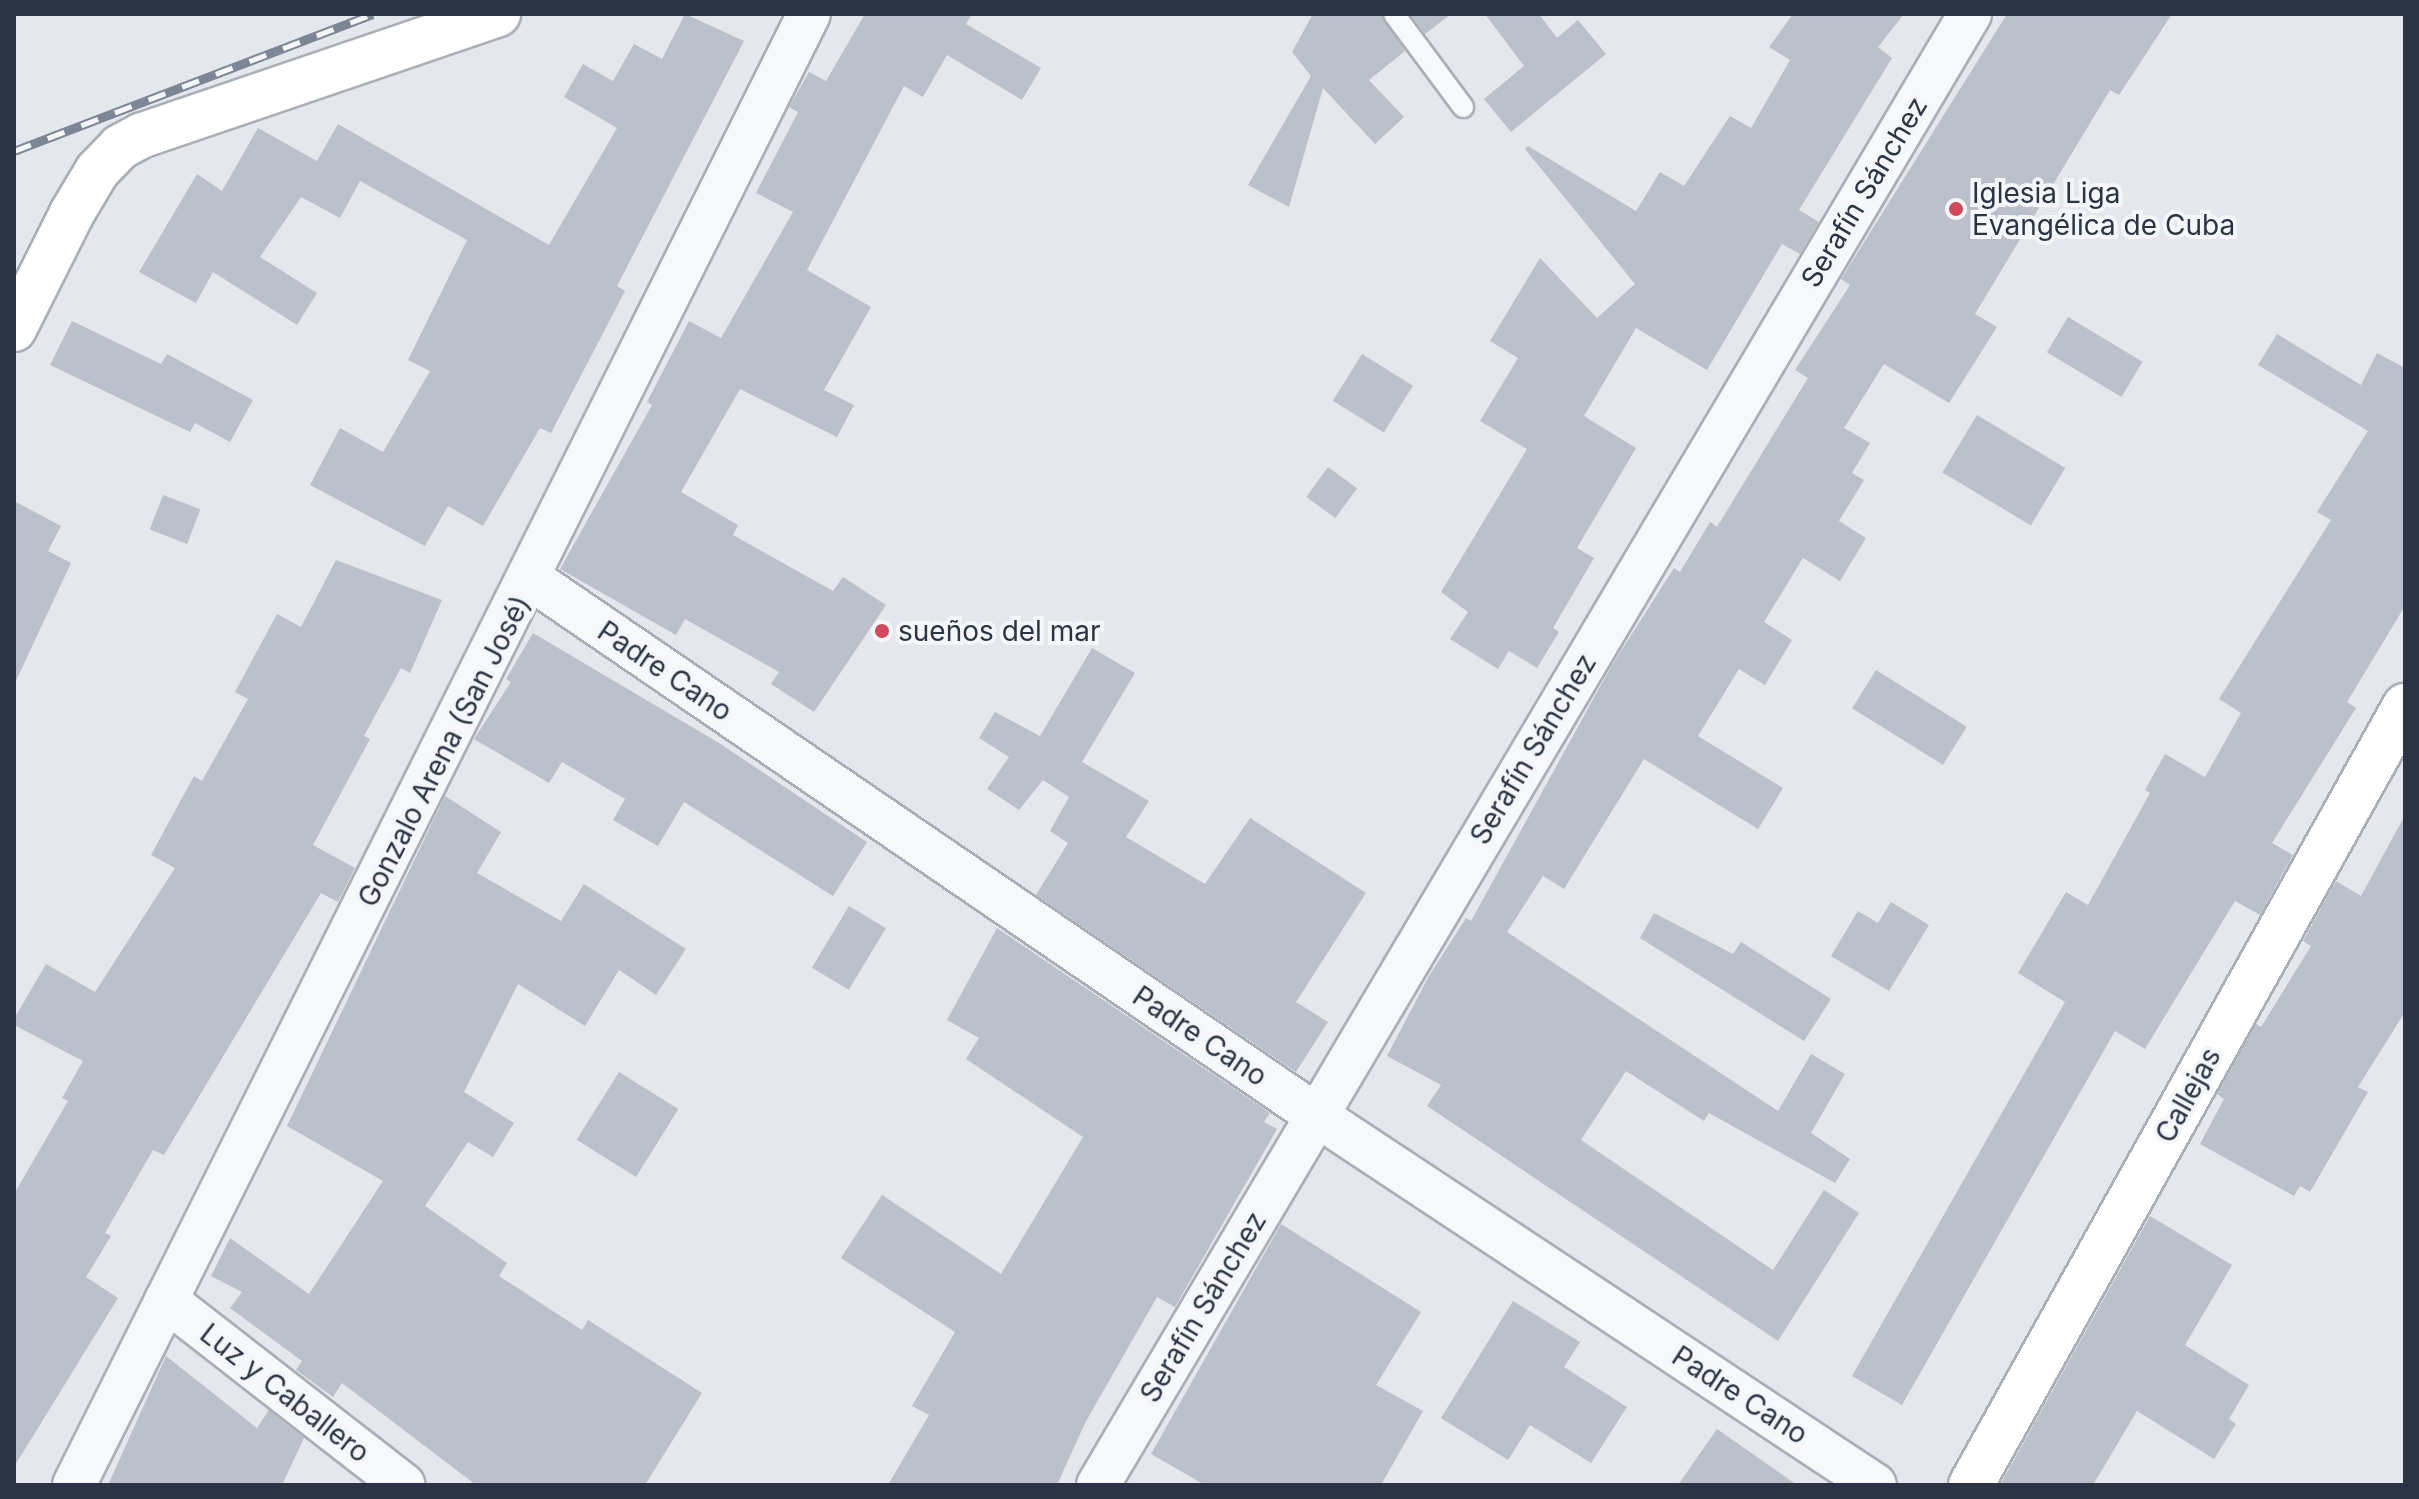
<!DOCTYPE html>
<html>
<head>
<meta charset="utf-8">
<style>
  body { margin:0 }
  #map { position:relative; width:2419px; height:1499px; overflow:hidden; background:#e4e7ec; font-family:Inter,sans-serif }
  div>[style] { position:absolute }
  .building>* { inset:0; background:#bbc0ca; transform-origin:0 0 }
  .roads { filter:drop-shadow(2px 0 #a9aeb7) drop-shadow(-2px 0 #a9aeb7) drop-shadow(0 2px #a9aeb7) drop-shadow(0 -2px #a9aeb7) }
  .service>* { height:20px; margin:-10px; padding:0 10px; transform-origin:10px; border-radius:10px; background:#f7f8fa }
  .minor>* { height:42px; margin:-21px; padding:0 21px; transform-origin:21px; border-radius:21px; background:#f7f8fa }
  .secondary>* { height:44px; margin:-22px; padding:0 22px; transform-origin:22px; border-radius:22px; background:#fff }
  .rail>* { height:9px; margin-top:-4.5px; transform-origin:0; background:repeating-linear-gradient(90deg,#f4f6f9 0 18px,#7d8696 0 36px); box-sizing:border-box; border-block:2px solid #7d8696 }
  .dots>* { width:22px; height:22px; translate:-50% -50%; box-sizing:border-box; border:4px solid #f4f6f9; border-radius:50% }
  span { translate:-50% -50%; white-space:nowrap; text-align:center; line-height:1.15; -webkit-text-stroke:8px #f4f6f9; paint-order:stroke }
  .street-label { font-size:28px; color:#2b3445 }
  .poi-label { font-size:28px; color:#2b3445 }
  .left { translate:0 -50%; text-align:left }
  .frame { position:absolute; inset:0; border:16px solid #2b3445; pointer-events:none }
</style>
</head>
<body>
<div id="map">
  <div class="building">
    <div style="clip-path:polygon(685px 14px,744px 41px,617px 286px,625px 291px,551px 433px,540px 428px,483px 526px,448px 506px,425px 546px,310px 485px,340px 428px,383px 452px,430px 371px,408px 360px,467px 240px,360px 181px,340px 218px,301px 197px,260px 257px,317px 293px,297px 325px,213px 272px,196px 303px,139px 272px,197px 174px,222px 191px,258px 128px,317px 161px,338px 124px,549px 245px,617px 128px,564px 97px,583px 64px,613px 81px,634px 44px,662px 59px)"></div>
    <div style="clip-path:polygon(865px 14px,972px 14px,966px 24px,1041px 68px,1022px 100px,947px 55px,923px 97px,904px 86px,807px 270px,871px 307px,824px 390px,854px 405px,837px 437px,740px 389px,681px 492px,738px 525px,733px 535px,833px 591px,843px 577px,886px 605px,814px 712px,771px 684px,779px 672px,685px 619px,676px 635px,560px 569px,652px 405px,647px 402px,689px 321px,721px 338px,793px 212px,756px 193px,798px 112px,789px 107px,809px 72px,826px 81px)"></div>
    <div style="clip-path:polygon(1313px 14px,1381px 14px,1405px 51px,1369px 80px,1404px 117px,1375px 144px,1323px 88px,1289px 207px,1248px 185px,1311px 76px,1292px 52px)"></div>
    <div style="clip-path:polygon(1410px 14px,1451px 14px,1425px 34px)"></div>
    <div style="clip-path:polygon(1485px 14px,1539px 14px,1557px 38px,1578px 20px,1606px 54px,1511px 132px,1484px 99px,1524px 66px)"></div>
    <div style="clip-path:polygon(1793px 14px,1904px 14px,1878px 47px,1892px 58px,1799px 210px,1819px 222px,1800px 254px,1782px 244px,1707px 370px,1636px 328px,1584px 416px,1636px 448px,1577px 548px,1594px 558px,1553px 628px,1559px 632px,1537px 668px,1509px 651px,1498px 669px,1450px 639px,1468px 612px,1441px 592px,1527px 449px,1480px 421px,1518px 358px,1490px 341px,1540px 258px,1597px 318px,1635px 284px,1525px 149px,1528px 146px,1636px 211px,1660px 172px,1684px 186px,1730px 116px,1751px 128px,1790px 60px,1769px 47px)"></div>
    <div style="clip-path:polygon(2007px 14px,2172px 14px,2119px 95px,2110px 90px,1975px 314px,1997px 327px,1949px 403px,1884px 364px,1844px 428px,1870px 443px,1852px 473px,1864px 480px,1839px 521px,1866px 538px,1840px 581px,1803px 558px,1764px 622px,1792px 640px,1765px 685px,1739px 669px,1698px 736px,1783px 788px,1758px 829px,1644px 759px,1564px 889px,1543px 876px,1507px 932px,1778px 1111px,1811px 1054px,1845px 1074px,1811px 1133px,1850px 1159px,1835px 1183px,1709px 1113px,1704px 1121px,1626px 1071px,1581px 1140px,1773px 1270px,1824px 1190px,1859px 1213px,1778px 1341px,1427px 1106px,1441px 1085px,1387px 1056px,1429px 976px,1466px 918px,1471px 921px,1612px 665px,1674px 568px,1680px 572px,1710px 522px,1717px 527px,1808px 378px,1795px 370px,1850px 285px,1841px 279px)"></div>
    <div style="left:2068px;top:317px;width:87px;height:41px;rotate:31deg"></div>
    <div style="clip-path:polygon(72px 321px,161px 364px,167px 354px,253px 400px,230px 442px,195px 423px,190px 432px,50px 365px)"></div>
    <div style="clip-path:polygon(2277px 334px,2361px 385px,2377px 353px,2405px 368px,2405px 606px,2347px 702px,2356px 708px,2272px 843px,2293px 855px,2260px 915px,2235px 901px,2145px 1049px,2115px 1031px,1902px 1405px,1852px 1376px,2065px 1002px,2018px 973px,2066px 892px,2088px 905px,2150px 793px,2145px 790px,2165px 754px,2205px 777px,2241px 713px,2219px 699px,2331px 520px,2317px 512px,2368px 431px,2258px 365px)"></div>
    <div style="left:1362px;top:354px;width:60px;height:55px;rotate:32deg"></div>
    <div style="left:1977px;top:415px;width:103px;height:67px;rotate:31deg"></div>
    <div style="left:1328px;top:467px;width:36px;height:37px;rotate:36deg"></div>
    <div style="left:163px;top:495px;width:40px;height:37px;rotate:21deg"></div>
    <div style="clip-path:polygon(14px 501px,61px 526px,48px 551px,71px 563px,14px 685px)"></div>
    <div style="clip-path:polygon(336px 560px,442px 600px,410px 673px,401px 668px,364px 736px,370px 739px,313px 845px,355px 868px,338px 902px,321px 893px,164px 1155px,153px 1150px,105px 1233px,111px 1236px,86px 1277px,118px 1298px,14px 1467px,14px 1194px,68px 1101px,62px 1098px,83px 1061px,14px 1025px,14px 1019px,46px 964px,95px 992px,175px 868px,151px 855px,194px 776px,202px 781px,248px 699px,235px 692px,277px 614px,301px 627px)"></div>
    <div style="clip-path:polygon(533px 633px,719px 743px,867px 842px,833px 896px,684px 802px,658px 846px,613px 820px,625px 799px,562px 762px,549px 783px,474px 739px,511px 682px,506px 679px)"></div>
    <div style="clip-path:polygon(1092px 648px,1135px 673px,1082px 762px,1149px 801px,1126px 837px,1205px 884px,1250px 818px,1366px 893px,1296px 1002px,1328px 1022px,1296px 1072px,1036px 895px,1068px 843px,1050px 831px,1069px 797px,1043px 780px,1019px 810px,987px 789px,1009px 757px,979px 738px,995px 712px,1040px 736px)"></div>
    <div style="left:1876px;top:670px;width:107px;height:45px;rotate:32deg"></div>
    <div style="clip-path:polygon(445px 796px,501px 832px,477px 873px,561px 921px,584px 884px,686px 949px,656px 995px,619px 970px,585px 1026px,518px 984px,464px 1092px,514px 1123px,493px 1157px,468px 1142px,425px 1206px,507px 1263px,499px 1276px,582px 1330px,588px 1320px,702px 1393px,645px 1485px,476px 1485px,342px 1383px,333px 1397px,296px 1370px,302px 1361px,230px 1308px,242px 1292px,211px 1276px,230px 1238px,309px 1294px,383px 1181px,287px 1126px)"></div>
    <div style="clip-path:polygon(2405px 815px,2405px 1012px,2358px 1087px,2368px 1092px,2310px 1192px,2300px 1186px,2294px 1196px,2200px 1144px,2224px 1099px,2217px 1094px,2256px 1024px,2261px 1027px,2311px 946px,2303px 941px,2336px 881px,2361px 896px)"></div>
    <div style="clip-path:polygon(1891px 902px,1929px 925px,1889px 991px,1831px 956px,1858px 911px,1878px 923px)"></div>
    <div style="left:849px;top:906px;width:43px;height:72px;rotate:31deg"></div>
    <div style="clip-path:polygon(1654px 913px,1733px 954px,1741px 942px,1831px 999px,1804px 1041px,1640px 938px)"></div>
    <div style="clip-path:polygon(997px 928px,1270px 1113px,1264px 1122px,1277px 1129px,1175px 1307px,1157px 1297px,1085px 1423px,1057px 1485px,888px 1485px,929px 1415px,912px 1406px,955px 1332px,841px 1258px,882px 1195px,1001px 1274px,1083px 1137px,966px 1059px,979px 1038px,947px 1020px)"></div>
    <div style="left:619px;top:1072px;width:70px;height:80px;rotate:32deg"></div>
    <div style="clip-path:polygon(2150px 1216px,2232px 1265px,2185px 1345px,2249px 1385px,2229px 1419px,2236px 1424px,2214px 1459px,2137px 1411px,2093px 1485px,2000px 1485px)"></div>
    <div style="clip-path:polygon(1281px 1224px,1421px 1312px,1376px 1385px,1423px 1411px,1381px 1485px,1205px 1485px,1151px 1454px)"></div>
    <div style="clip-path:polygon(1513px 1301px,1580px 1342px,1564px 1367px,1627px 1407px,1591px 1463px,1530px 1425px,1508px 1460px,1441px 1418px)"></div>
    <div style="clip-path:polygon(166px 1356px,257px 1428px,269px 1410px,304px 1438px,282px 1485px,108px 1485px)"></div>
    <div style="clip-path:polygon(1717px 1429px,1797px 1485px,1678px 1485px)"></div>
  </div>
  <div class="roads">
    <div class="service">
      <div style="left:1394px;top:14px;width:116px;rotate:53.4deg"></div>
    </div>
    <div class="minor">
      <div style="left:531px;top:579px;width:951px;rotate:34.33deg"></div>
      <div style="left:1316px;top:1115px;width:670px;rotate:33.5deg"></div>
      <div style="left:166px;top:1300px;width:301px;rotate:37.9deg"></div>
      <div style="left:74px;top:1485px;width:1644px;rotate:-63.45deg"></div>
      <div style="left:1098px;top:1485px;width:1710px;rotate:-59.34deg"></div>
    </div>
    <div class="secondary">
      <div style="left:14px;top:329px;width:130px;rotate:-63.4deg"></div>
      <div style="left:72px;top:213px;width:49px;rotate:-59.2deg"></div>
      <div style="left:97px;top:171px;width:33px;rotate:-46deg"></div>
      <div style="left:120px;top:147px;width:26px;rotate:-28deg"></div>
      <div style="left:143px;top:135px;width:375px;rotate:-18.8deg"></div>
      <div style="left:1971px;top:1485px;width:892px;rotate:-60.88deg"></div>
    </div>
  </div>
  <div class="rail">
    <div style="left:14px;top:151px;width:384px;rotate:-20.9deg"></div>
  </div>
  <div class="dots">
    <div style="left:1956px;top:209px;background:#d1495b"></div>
    <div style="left:882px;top:631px;background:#d1495b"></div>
  </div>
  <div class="street-label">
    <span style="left:1864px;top:192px;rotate:-59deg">Serafín Sánchez</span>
    <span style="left:665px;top:671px;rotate:34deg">Padre Cano</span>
    <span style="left:1533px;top:749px;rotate:-59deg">Serafín Sánchez</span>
    <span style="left:444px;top:751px;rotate:-63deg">Gonzalo Arena (San José)</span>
    <span style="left:1200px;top:1036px;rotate:34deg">Padre Cano</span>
    <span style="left:2188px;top:1095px;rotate:-61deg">Callejas</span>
    <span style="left:1203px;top:1307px;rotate:-59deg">Serafín Sánchez</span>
    <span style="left:285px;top:1393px;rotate:38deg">Luz y Caballero</span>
    <span style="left:1740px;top:1395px;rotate:33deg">Padre Cano</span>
  </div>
  <div class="poi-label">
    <span class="left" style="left:1972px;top:209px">Iglesia Liga<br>Evangélica de Cuba</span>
    <span class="left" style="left:898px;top:631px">sueños del mar</span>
  </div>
  <div class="frame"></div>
</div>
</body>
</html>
